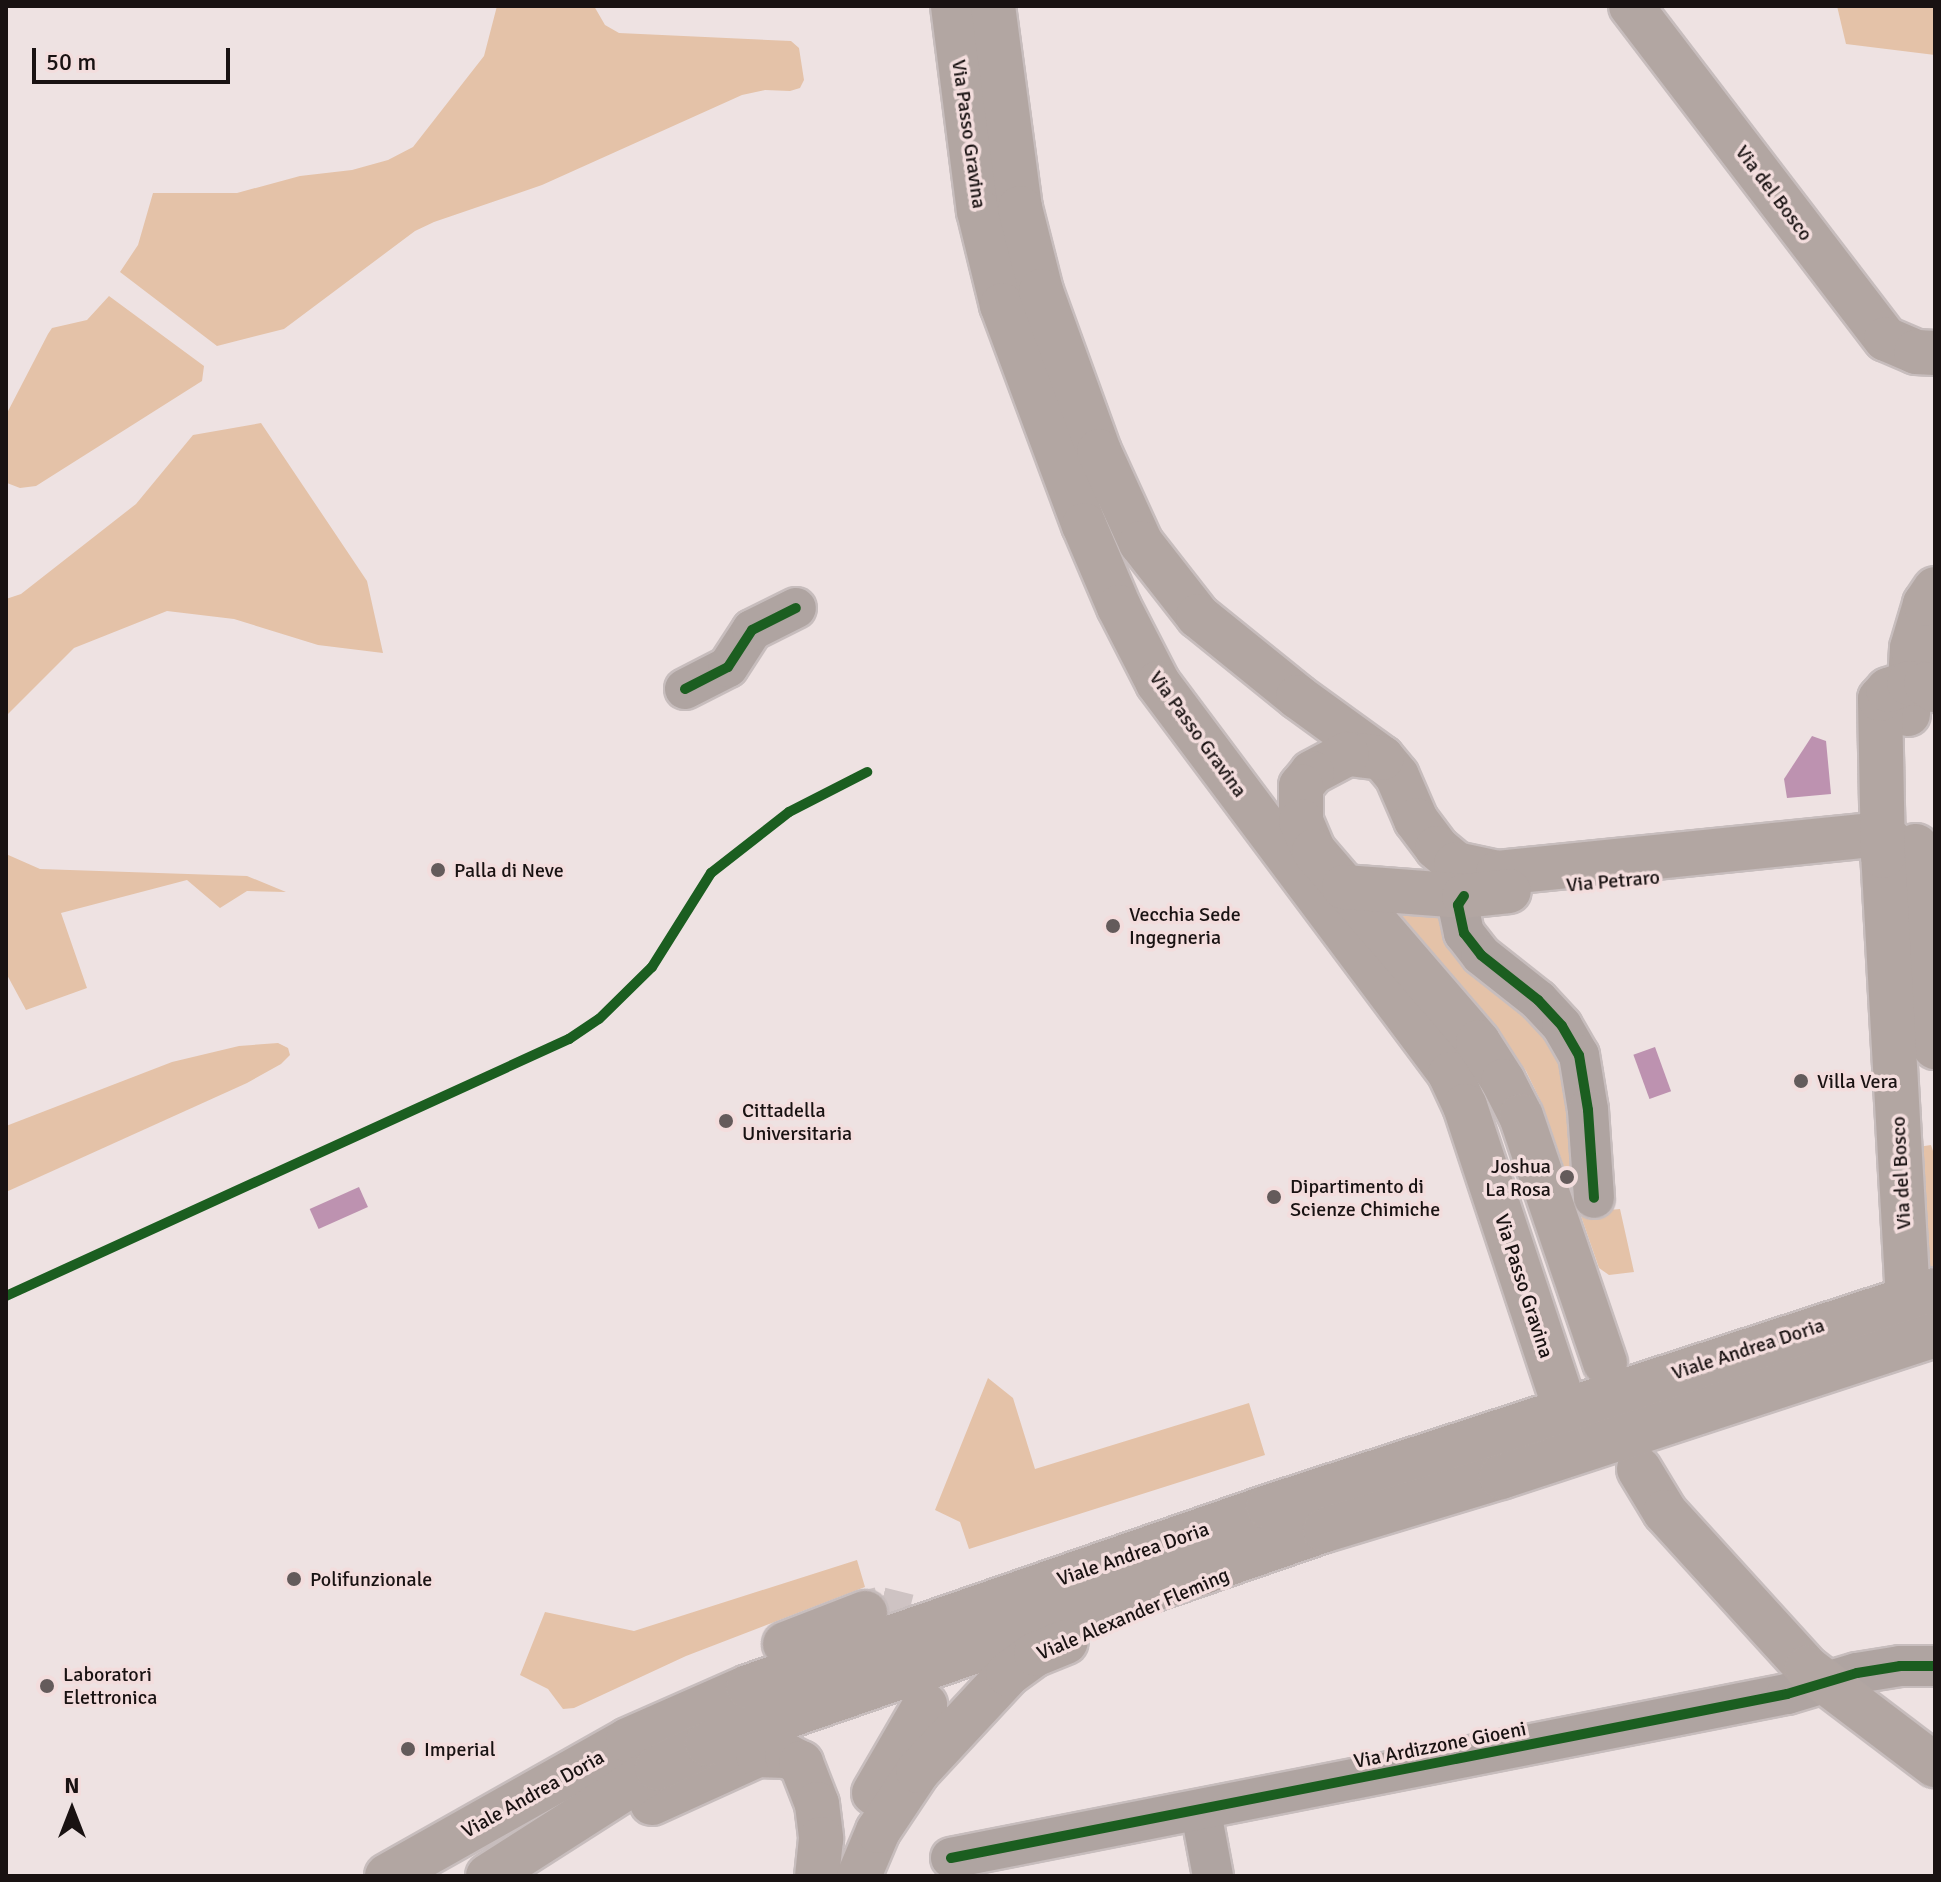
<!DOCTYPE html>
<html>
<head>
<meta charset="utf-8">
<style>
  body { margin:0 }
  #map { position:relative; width:1941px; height:1882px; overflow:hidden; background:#eee2e2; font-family:Signika,sans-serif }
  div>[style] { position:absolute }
  .green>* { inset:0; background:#e4c2a8 }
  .water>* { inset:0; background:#bd92b0; transform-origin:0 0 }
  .major-tunnel>* { height:44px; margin-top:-22px; transform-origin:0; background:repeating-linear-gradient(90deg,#cec3c3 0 44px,transparent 0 66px) }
  .roads { filter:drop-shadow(2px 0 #c7bdbd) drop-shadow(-2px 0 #c7bdbd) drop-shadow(0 2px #c7bdbd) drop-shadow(0 -2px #c7bdbd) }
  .minor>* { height:40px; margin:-20px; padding:0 20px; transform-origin:20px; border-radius:20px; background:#afa4a1 }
  .major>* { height:44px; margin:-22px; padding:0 22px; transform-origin:22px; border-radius:22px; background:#b2a6a2 }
  .cycleway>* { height:10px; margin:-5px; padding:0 5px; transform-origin:5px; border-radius:5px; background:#1b5e20 }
  .dots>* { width:22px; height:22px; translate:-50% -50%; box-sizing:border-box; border:4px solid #f3dddd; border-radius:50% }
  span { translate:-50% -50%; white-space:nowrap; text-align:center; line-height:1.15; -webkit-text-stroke:7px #f3dddd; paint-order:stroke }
  .street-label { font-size:20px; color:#191212 }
  .poi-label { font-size:20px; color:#191212 }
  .left { translate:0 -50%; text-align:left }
  .right { translate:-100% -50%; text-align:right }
  .frame { position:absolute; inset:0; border:8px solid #191212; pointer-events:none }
  .north { position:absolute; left:32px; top:1770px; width:80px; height:80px; -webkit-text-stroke:6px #f3dddd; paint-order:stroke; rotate:0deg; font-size:22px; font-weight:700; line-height:32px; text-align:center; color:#191212 }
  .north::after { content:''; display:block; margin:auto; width:28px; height:36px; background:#191212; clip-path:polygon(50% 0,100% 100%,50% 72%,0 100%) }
  .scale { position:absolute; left:32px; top:48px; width:198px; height:36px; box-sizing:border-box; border:4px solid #191212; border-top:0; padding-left:10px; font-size:24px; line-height:28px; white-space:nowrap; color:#191212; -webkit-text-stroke:6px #f3dddd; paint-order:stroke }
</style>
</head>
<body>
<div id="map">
  <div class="green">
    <div style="clip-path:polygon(497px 6px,594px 6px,605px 25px,619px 33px,791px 41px,799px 48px,804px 80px,800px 88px,790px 91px,765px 90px,742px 95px,542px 185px,434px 222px,415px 231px,284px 329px,217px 346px,120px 272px,138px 245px,153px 193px,237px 193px,300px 176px,352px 170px,388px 160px,413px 147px,484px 56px)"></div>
    <div style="clip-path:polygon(1837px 6px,1935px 6px,1935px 55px,1846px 44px)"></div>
    <div style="clip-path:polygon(109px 296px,204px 366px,202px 381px,36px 486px,20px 488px,7px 483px,6px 415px,48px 334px,52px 328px,87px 320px)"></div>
    <div style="clip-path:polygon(261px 423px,367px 581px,383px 653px,318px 645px,234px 619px,167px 611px,74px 648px,6px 716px,6px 599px,21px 594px,136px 504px,193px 435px)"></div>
    <div style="clip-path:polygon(6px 854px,40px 869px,247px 876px,286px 892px,247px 891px,220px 908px,187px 880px,61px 913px,87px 988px,26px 1010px,6px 973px)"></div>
    <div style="clip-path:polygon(1445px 907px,1564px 1062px,1587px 1212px,1620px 1209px,1634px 1272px,1609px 1275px,1599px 1268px,1542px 1104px,1526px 1071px,1504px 1040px,1385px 910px)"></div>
    <div style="clip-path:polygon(278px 1043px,288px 1048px,290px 1055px,281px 1064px,247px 1083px,6px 1192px,6px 1126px,172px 1062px,239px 1046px)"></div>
    <div style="clip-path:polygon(1931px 1145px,1935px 1157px,1935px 1266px,1929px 1268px,1918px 1147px)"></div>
    <div style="clip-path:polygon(988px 1378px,1013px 1398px,1035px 1469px,1249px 1403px,1265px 1455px,969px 1549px,960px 1522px,935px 1510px)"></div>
    <div style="clip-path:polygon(857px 1560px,865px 1587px,686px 1656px,574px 1708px,563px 1709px,548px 1689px,520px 1675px,545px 1612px,634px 1631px)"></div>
  </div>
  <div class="water">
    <div style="clip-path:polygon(1812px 736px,1826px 741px,1831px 794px,1787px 798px,1784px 779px)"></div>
    <div style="left:1655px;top:1047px;width:47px;height:23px;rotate:70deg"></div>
    <div style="left:359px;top:1187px;width:22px;height:54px;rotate:66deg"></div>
  </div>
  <div class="major-tunnel">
    <div style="left:865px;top:1613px;width:16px;rotate:-15deg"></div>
    <div style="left:880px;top:1609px;width:29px;rotate:14deg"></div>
    <div style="left:908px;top:1616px;width:29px;rotate:44deg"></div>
    <div style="left:929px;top:1636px;width:18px;rotate:68deg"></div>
  </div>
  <div class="roads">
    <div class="minor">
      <div style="left:685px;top:689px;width:48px;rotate:-27.1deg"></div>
      <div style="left:728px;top:667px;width:44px;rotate:-57deg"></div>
      <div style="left:752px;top:630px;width:49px;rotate:-26.6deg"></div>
      <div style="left:1464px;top:896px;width:11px;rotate:124deg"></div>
      <div style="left:1458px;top:905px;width:29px;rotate:78deg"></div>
      <div style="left:1464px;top:933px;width:28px;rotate:52deg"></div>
      <div style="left:1481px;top:955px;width:73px;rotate:38.3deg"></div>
      <div style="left:1538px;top:1000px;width:35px;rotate:47deg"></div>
      <div style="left:1562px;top:1026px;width:34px;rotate:60deg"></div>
      <div style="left:1579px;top:1055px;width:56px;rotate:80.7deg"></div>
      <div style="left:1588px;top:1110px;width:88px;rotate:86.1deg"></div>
      <div style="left:1201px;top:1812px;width:65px;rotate:79.4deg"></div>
      <div style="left:951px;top:1858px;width:852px;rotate:-11.1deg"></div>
      <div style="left:1787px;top:1694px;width:73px;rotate:-16.7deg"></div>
      <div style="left:1857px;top:1673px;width:44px;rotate:-9.2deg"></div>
      <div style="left:1900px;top:1666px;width:35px"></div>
    </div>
    <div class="major">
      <div style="left:953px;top:6px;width:207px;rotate:82.8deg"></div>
      <div style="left:979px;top:211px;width:97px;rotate:76.3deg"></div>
      <div style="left:1002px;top:305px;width:235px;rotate:69.6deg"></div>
      <div style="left:1084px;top:525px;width:89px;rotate:66.9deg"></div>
      <div style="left:1119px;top:607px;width:85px;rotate:62.8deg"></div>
      <div style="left:1158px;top:683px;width:488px;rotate:53.2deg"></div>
      <div style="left:1450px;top:1074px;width:35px;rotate:65deg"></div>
      <div style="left:1465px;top:1106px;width:319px;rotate:71.7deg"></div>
      <div style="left:993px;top:6px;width:204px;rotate:82.4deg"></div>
      <div style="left:1020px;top:208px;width:86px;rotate:75.8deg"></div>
      <div style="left:1041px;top:291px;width:170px;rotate:70.1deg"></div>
      <div style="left:1099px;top:451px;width:101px;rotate:65.5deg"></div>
      <div style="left:1141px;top:543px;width:93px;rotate:52deg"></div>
      <div style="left:1198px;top:616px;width:129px;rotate:39deg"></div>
      <div style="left:1298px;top:697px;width:104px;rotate:36deg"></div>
      <div style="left:1382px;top:758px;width:23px;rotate:50deg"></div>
      <div style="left:1397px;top:776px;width:48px;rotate:66.6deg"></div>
      <div style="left:1416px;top:820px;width:35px;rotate:53deg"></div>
      <div style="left:1437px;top:848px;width:25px;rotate:40deg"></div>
      <div style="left:1456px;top:864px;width:43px;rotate:12.1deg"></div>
      <div style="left:1498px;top:873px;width:387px;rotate:-5.8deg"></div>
      <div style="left:1883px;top:834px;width:33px;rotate:44deg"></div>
      <div style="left:1907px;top:857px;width:21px;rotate:59deg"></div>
      <div style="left:1631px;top:6px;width:419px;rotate:52.6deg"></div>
      <div style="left:1886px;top:339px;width:33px;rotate:23deg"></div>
      <div style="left:1916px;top:352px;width:19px;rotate:3deg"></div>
      <div style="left:1908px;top:714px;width:66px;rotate:-86.5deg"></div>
      <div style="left:1912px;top:648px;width:46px;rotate:-73.5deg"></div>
      <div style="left:1925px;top:604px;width:18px;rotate:-56deg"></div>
      <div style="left:1382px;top:758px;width:35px;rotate:-173deg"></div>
      <div style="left:1347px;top:754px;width:40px;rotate:152deg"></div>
      <div style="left:1312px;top:773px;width:17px;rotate:130deg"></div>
      <div style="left:1301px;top:786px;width:35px;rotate:90deg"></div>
      <div style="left:1301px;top:821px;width:33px;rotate:67deg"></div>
      <div style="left:1314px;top:851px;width:252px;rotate:49.3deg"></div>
      <div style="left:1478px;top:1042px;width:46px;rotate:57.3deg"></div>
      <div style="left:1503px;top:1081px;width:39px;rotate:63deg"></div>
      <div style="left:1521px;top:1116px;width:261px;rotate:71.2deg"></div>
      <div style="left:1916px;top:846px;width:202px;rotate:84.6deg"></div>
      <div style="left:1344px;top:887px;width:120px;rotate:4.3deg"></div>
      <div style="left:1464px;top:896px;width:45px;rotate:-6.3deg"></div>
      <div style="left:1908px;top:1299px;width:444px;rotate:-93.2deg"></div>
      <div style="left:1883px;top:856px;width:157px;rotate:-91.1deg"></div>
      <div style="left:1880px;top:699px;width:12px;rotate:-48deg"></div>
      <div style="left:1888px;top:690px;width:22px;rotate:-18deg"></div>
      <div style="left:1909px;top:683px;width:17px;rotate:3deg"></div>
      <div style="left:1926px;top:684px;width:11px;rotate:34deg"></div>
      <div style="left:1639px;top:1469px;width:50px;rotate:58.8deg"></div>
      <div style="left:1665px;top:1512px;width:211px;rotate:47.7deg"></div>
      <div style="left:1807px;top:1668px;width:161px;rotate:37.2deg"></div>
      <div style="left:785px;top:1644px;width:86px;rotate:-21.2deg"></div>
      <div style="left:874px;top:1793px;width:102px;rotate:-59.9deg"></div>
      <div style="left:652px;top:1803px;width:116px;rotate:-24.4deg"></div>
      <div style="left:758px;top:1755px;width:29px;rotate:2deg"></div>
      <div style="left:787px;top:1756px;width:16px;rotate:27deg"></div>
      <div style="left:801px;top:1763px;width:44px;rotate:68.7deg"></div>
      <div style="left:817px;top:1804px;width:35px;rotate:83deg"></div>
      <div style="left:821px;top:1839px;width:37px;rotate:96deg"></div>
      <div style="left:387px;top:1876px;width:277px;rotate:-29.4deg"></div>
      <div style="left:628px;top:1740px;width:131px;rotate:-23.8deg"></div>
      <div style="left:748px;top:1687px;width:550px;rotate:-19.09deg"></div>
      <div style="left:1268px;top:1507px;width:701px;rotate:-18.02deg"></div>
      <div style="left:488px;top:1876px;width:201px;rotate:-32.6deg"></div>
      <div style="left:657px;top:1768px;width:55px;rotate:-25.6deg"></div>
      <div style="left:707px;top:1744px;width:654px;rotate:-19.1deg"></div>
      <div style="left:1325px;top:1530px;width:184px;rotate:-16.8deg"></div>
      <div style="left:1501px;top:1477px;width:457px;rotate:-18.1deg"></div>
      <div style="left:859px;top:1876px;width:49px;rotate:-67.1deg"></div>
      <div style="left:878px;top:1831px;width:72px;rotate:-56.3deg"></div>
      <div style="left:918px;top:1771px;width:132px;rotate:-47.1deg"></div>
      <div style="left:1008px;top:1674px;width:34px;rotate:-36deg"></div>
      <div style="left:1036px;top:1654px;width:32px;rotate:-22deg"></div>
    </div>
  </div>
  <div class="cycleway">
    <div style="left:685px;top:689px;width:48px;rotate:-27.1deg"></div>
    <div style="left:728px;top:667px;width:44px;rotate:-57deg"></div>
    <div style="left:752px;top:630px;width:49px;rotate:-26.6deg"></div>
    <div style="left:1464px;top:896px;width:11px;rotate:124deg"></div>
    <div style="left:1458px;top:905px;width:29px;rotate:78deg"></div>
    <div style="left:1464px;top:933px;width:28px;rotate:52deg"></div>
    <div style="left:1481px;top:955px;width:73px;rotate:38.3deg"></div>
    <div style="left:1538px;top:1000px;width:35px;rotate:47deg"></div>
    <div style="left:1562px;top:1026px;width:34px;rotate:60deg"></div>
    <div style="left:1579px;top:1055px;width:56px;rotate:80.7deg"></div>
    <div style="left:1588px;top:1110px;width:88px;rotate:86.1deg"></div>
    <div style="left:6px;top:1296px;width:619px;rotate:-24.54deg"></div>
    <div style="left:569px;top:1039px;width:36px;rotate:-34deg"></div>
    <div style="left:599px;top:1019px;width:74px;rotate:-44.5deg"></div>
    <div style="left:652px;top:967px;width:111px;rotate:-57.9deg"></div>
    <div style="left:711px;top:873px;width:99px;rotate:-38deg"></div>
    <div style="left:789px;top:812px;width:88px;rotate:-27.1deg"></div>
    <div style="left:951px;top:1858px;width:852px;rotate:-11.1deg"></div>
    <div style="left:1787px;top:1694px;width:73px;rotate:-16.7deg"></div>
    <div style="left:1857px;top:1673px;width:44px;rotate:-9.2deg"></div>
    <div style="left:1900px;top:1666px;width:35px"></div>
  </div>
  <div class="dots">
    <div style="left:438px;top:870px;background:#645b5b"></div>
    <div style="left:1113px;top:926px;background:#645b5b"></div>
    <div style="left:1801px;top:1081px;background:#645b5b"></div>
    <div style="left:726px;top:1121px;background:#645b5b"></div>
    <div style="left:1567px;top:1177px;background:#645b5b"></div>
    <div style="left:1274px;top:1197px;background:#645b5b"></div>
    <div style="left:294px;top:1579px;background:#645b5b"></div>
    <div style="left:47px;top:1686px;background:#645b5b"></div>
    <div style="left:408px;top:1749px;background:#645b5b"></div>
  </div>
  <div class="street-label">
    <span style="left:969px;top:134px;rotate:82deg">Via Passo Gravina</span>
    <span style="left:1774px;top:193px;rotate:53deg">Via del Bosco</span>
    <span style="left:1198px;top:734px;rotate:54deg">Via Passo Gravina</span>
    <span style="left:1613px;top:881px;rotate:-5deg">Via Petraro</span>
    <span style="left:1901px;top:1173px;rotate:-93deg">Via del Bosco</span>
    <span style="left:1524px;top:1286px;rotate:72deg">Via Passo Gravina</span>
    <span style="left:1748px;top:1349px;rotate:-18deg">Viale Andrea Doria</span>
    <span style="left:1133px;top:1554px;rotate:-19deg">Viale Andrea Doria</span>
    <span style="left:1133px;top:1614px;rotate:-23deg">Viale Alexander Fleming</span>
    <span style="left:1440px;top:1745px;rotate:-11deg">Via Ardizzone Gioeni</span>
    <span style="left:533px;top:1794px;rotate:-29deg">Viale Andrea Doria</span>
  </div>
  <div class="poi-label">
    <span class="left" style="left:454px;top:870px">Palla di Neve</span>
    <span class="left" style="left:1129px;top:926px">Vecchia Sede<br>Ingegneria</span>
    <span class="left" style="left:1817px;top:1081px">Villa Vera</span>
    <span class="left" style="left:742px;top:1122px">Cittadella<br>Universitaria</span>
    <span class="right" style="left:1551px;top:1178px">Joshua<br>La Rosa</span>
    <span class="left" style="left:1290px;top:1198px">Dipartimento di<br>Scienze Chimiche</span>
    <span class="left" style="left:310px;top:1579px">Polifunzionale</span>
    <span class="left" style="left:63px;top:1686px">Laboratori<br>Elettronica</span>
    <span class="left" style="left:424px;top:1749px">Imperial</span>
  </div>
  <div class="frame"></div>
  <div class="north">N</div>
  <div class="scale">50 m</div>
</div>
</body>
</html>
